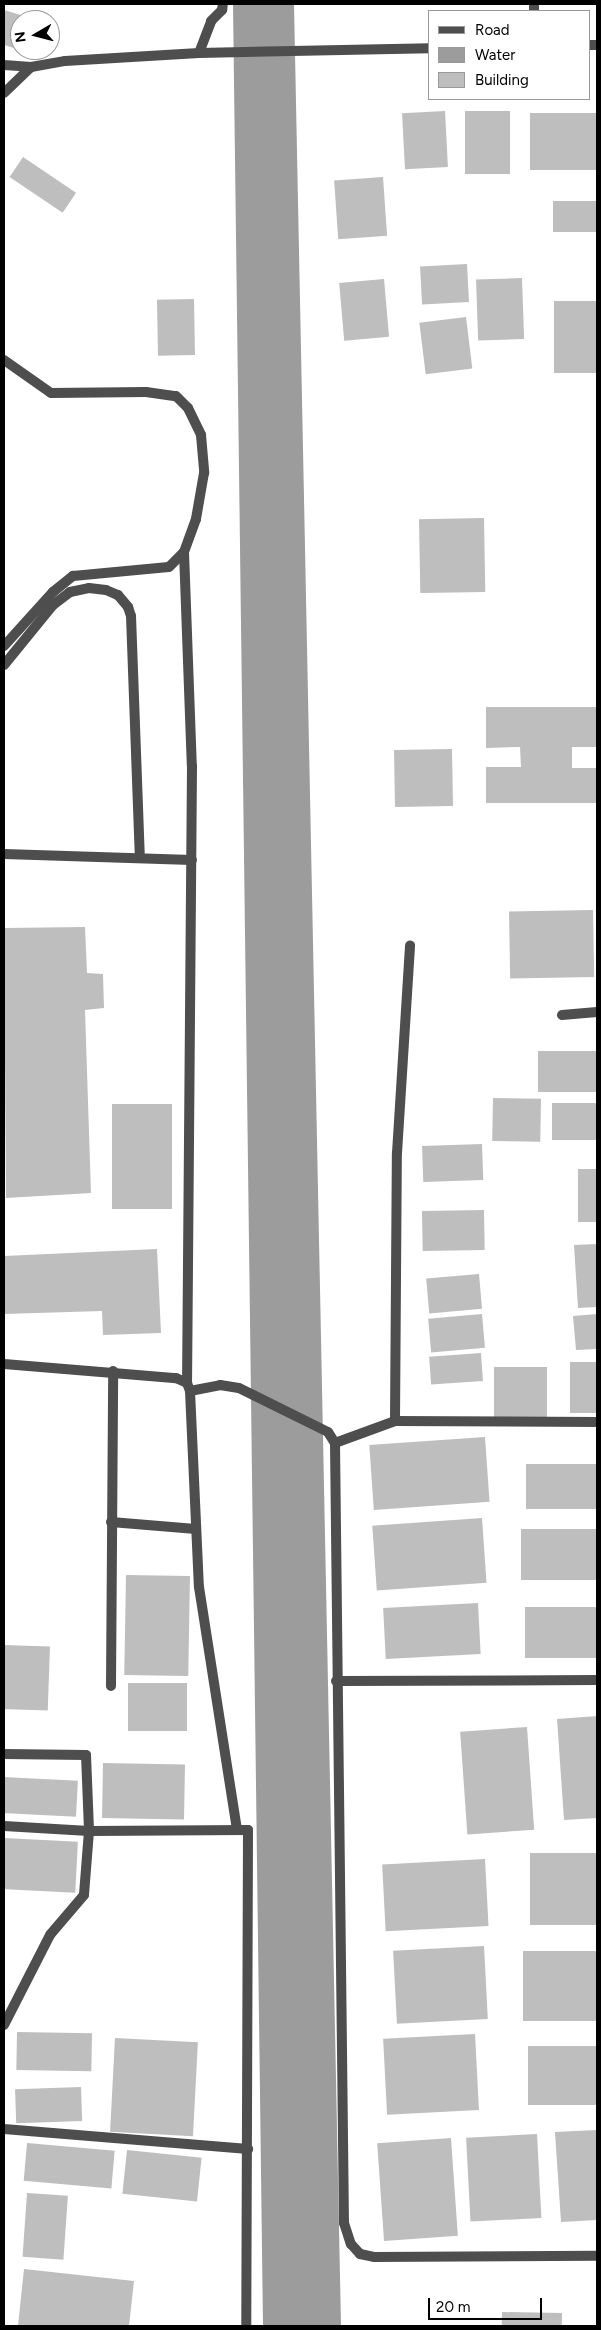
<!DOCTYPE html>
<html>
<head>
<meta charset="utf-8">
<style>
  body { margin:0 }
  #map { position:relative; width:601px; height:2330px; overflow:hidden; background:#fff; font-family:Figtree,sans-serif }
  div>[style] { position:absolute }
  .water>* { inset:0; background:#9c9c9c }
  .building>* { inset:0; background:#bebebe; transform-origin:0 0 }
  .lane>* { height:10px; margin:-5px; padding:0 5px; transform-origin:5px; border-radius:5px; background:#4e4e4e }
  .street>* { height:10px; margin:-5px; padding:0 5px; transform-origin:5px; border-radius:5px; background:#4e4e4e }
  span { translate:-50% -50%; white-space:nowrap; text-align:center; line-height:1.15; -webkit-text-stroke:4.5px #fff; paint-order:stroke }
  .frame { position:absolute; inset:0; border:5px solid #000; pointer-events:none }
  .legend { position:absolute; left:428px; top:10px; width:162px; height:90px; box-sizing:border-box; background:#fff; border:1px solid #999; margin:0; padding:6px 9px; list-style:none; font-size:15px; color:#000 }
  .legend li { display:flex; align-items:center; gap:10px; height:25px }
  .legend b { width:25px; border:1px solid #999 }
  .north { position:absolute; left:10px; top:10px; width:50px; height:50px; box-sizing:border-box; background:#fff; border:1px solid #999; border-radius:50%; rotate:262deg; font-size:14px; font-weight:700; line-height:20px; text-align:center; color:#000 }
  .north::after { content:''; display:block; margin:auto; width:18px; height:22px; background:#000; clip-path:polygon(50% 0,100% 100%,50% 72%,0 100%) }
  .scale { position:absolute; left:428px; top:2298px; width:114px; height:22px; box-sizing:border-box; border:2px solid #000; border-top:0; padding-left:6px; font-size:15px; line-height:18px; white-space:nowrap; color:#000; -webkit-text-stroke:4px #fff; paint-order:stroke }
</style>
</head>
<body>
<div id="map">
  <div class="water">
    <div style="clip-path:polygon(233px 4px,294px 4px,341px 2326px,263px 2326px)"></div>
  </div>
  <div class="building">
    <div style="clip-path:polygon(4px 10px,24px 16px,14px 48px,4px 45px)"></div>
    <div style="left:445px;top:111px;width:56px;height:43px;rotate:87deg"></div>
    <div style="left:465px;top:111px;width:45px;height:63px"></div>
    <div style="left:530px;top:113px;width:67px;height:57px"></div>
    <div style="left:23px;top:157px;width:64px;height:24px;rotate:34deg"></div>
    <div style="left:383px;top:177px;width:59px;height:49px;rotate:86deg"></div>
    <div style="left:597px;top:201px;width:31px;height:44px;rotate:90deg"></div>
    <div style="left:467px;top:264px;width:38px;height:47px;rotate:87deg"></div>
    <div style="left:522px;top:278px;width:61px;height:46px;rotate:88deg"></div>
    <div style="left:384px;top:279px;width:58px;height:45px;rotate:85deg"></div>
    <div style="left:194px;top:299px;width:56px;height:37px;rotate:89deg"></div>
    <div style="left:597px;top:301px;width:72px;height:43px;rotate:90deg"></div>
    <div style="left:466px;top:317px;width:52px;height:47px;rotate:83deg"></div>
    <div style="left:484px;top:518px;width:74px;height:65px;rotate:89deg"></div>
    <div style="clip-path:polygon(486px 707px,597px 707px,597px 747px,572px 747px,572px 768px,597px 768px,597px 803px,486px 803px,486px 767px,521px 767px,520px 747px,486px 748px)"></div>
    <div style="left:452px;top:749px;width:57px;height:58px;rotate:89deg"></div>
    <div style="left:593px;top:910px;width:67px;height:84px;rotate:89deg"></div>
    <div style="clip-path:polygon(85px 927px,87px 973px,103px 974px,104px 1008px,85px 1010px,91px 1193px,6px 1198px,4px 928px)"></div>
    <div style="left:597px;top:1051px;width:41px;height:59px;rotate:90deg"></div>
    <div style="left:493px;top:1098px;width:48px;height:43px;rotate:1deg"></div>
    <div style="left:597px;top:1103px;width:37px;height:45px;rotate:90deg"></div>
    <div style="left:112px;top:1104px;width:60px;height:105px"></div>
    <div style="left:482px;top:1144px;width:36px;height:60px;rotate:88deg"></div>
    <div style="left:578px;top:1169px;width:19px;height:53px"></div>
    <div style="left:484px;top:1210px;width:40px;height:62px;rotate:89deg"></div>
    <div style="clip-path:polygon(597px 1244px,597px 1307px,578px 1308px,574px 1245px)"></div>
    <div style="clip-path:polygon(157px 1249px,161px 1333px,103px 1335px,102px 1311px,4px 1314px,4px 1256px)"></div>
    <div style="left:479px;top:1274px;width:35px;height:53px;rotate:85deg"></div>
    <div style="left:482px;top:1314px;width:34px;height:54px;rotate:85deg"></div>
    <div style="clip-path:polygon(597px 1314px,597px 1349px,576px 1350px,573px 1316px)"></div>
    <div style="left:481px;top:1353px;width:28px;height:52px;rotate:86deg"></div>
    <div style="left:597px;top:1362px;width:51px;height:27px;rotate:90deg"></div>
    <div style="left:494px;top:1367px;width:53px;height:53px"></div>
    <div style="left:485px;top:1437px;width:65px;height:116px;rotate:86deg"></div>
    <div style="left:597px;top:1464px;width:45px;height:71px;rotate:90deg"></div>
    <div style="left:482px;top:1518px;width:65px;height:110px;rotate:86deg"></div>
    <div style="left:597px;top:1529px;width:51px;height:76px;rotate:90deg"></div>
    <div style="left:126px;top:1575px;width:64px;height:100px;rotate:1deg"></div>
    <div style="left:478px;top:1603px;width:51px;height:95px;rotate:87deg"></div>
    <div style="left:597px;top:1607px;width:51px;height:72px;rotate:90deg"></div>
    <div style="left:4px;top:1645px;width:46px;height:64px;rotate:2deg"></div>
    <div style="left:187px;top:1683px;width:48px;height:59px;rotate:90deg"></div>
    <div style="clip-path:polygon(597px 1716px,597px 1818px,564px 1820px,557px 1719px)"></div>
    <div style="left:527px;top:1727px;width:103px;height:67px;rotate:86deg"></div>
    <div style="left:103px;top:1763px;width:82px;height:55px;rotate:1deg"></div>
    <div style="left:4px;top:1777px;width:74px;height:36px;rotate:3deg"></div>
    <div style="left:4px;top:1838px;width:74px;height:51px;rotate:3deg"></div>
    <div style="left:597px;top:1853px;width:72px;height:67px;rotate:90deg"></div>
    <div style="left:485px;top:1859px;width:67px;height:103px;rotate:87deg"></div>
    <div style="left:484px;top:1946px;width:73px;height:91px;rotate:87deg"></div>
    <div style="left:597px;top:1951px;width:70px;height:74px;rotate:90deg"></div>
    <div style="left:17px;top:2032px;width:75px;height:38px;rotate:1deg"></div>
    <div style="left:475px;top:2034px;width:76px;height:92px;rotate:87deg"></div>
    <div style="left:115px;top:2038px;width:83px;height:94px;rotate:3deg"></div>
    <div style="left:597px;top:2046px;width:59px;height:69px;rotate:90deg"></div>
    <div style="left:81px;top:2087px;width:34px;height:66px;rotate:88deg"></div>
    <div style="clip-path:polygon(597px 2130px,597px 2220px,561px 2222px,555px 2132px)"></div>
    <div style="left:537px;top:2134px;width:84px;height:71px;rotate:87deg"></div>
    <div style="left:451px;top:2138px;width:98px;height:74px;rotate:86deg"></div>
    <div style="left:27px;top:2143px;width:88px;height:38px;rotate:5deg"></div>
    <div style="left:127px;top:2150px;width:75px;height:44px;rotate:6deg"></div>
    <div style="left:27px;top:2193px;width:41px;height:64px;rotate:4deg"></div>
    <div style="clip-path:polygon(24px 2269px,134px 2281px,129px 2326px,18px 2326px)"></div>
    <div style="left:502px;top:2312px;width:60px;height:14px;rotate:1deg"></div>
  </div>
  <div class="lane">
    <div style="left:4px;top:665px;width:77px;rotate:-50.8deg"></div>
    <div style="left:53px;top:605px;width:21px;rotate:-37deg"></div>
    <div style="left:70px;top:592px;width:19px;rotate:-12deg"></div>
    <div style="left:89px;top:588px;width:17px;rotate:7deg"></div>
    <div style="left:106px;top:590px;width:13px;rotate:23deg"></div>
    <div style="left:118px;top:595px;width:16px;rotate:50deg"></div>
    <div style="left:128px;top:607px;width:9px;rotate:72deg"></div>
    <div style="left:131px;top:616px;width:242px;rotate:87.9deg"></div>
    <div style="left:4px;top:854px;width:188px;rotate:1.8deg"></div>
    <div style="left:562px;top:1015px;width:35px;rotate:-5deg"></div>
  </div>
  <div class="street">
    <div style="left:534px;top:4px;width:7px;rotate:90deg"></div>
    <div style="left:590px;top:45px;width:7px"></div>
    <div style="left:199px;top:53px;width:34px;rotate:-69deg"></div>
    <div style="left:211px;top:21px;width:16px;rotate:-45deg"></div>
    <div style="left:222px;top:10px;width:6px;rotate:-81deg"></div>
    <div style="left:4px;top:65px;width:27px;rotate:4deg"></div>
    <div style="left:4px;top:93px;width:37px;rotate:-44deg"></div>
    <div style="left:31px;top:67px;width:35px;rotate:-10deg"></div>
    <div style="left:65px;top:61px;width:134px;rotate:-3.4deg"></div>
    <div style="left:199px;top:53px;width:231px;rotate:-1.2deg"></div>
    <div style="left:4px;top:360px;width:57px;rotate:35.1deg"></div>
    <div style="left:51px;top:393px;width:95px;rotate:-0.6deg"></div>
    <div style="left:146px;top:392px;width:30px;rotate:8deg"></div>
    <div style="left:176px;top:396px;width:17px;rotate:45deg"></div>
    <div style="left:188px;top:408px;width:30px;rotate:64deg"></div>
    <div style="left:201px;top:435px;width:38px;rotate:85deg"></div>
    <div style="left:204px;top:473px;width:47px;rotate:99.9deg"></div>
    <div style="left:196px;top:519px;width:35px;rotate:110deg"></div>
    <div style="left:184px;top:552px;width:214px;rotate:87.9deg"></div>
    <div style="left:192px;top:766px;width:617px;rotate:90.46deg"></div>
    <div style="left:4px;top:646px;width:73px;rotate:-47.8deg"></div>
    <div style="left:53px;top:592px;width:26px;rotate:-39deg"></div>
    <div style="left:73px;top:576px;width:96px;rotate:-5.4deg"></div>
    <div style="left:169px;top:567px;width:21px;rotate:-45deg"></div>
    <div style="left:4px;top:1364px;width:173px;rotate:4.7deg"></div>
    <div style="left:176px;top:1378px;width:12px;rotate:24deg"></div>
    <div style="left:187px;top:1383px;width:9px;rotate:69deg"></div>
    <div style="left:190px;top:1391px;width:196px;rotate:87.4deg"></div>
    <div style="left:199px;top:1587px;width:246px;rotate:81.1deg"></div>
    <div style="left:190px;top:1391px;width:31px;rotate:-11deg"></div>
    <div style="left:220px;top:1385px;width:19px;rotate:9deg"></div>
    <div style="left:239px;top:1388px;width:99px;rotate:26.3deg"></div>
    <div style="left:328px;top:1432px;width:13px;rotate:58deg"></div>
    <div style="left:335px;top:1443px;width:780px;rotate:89.34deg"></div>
    <div style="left:344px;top:2223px;width:22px;rotate:72deg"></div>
    <div style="left:351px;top:2244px;width:13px;rotate:48deg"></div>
    <div style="left:360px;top:2254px;width:14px;rotate:12deg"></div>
    <div style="left:374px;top:2257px;width:223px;rotate:-0.3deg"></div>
    <div style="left:395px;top:1421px;width:268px;rotate:-89.6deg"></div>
    <div style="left:397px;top:1153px;width:208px;rotate:-86.4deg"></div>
    <div style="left:335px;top:1443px;width:64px;rotate:-20.1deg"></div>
    <div style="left:395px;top:1421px;width:202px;rotate:0.3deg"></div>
    <div style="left:111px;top:1522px;width:85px;rotate:4.7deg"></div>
    <div style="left:336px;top:1681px;width:261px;rotate:-0.2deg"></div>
    <div style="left:111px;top:1686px;width:315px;rotate:-89.6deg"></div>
    <div style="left:4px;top:1754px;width:82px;rotate:0.7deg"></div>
    <div style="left:86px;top:1755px;width:76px;rotate:87.7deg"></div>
    <div style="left:89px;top:1831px;width:64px;rotate:94.5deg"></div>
    <div style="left:84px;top:1895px;width:52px;rotate:130.4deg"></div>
    <div style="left:50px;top:1935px;width:101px;rotate:117.1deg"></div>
    <div style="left:4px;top:1826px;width:85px;rotate:3.4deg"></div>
    <div style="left:89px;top:1831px;width:159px;rotate:-0.4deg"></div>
    <div style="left:248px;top:1830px;width:496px;rotate:90.2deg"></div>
    <div style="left:4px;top:2129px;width:245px;rotate:4.7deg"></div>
  </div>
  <div class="frame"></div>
  <ul class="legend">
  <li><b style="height:6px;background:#4e4e4e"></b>Road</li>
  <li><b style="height:14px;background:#9c9c9c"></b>Water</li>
  <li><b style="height:14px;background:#bebebe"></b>Building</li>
  </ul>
  <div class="north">N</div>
  <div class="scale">20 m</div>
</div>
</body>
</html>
